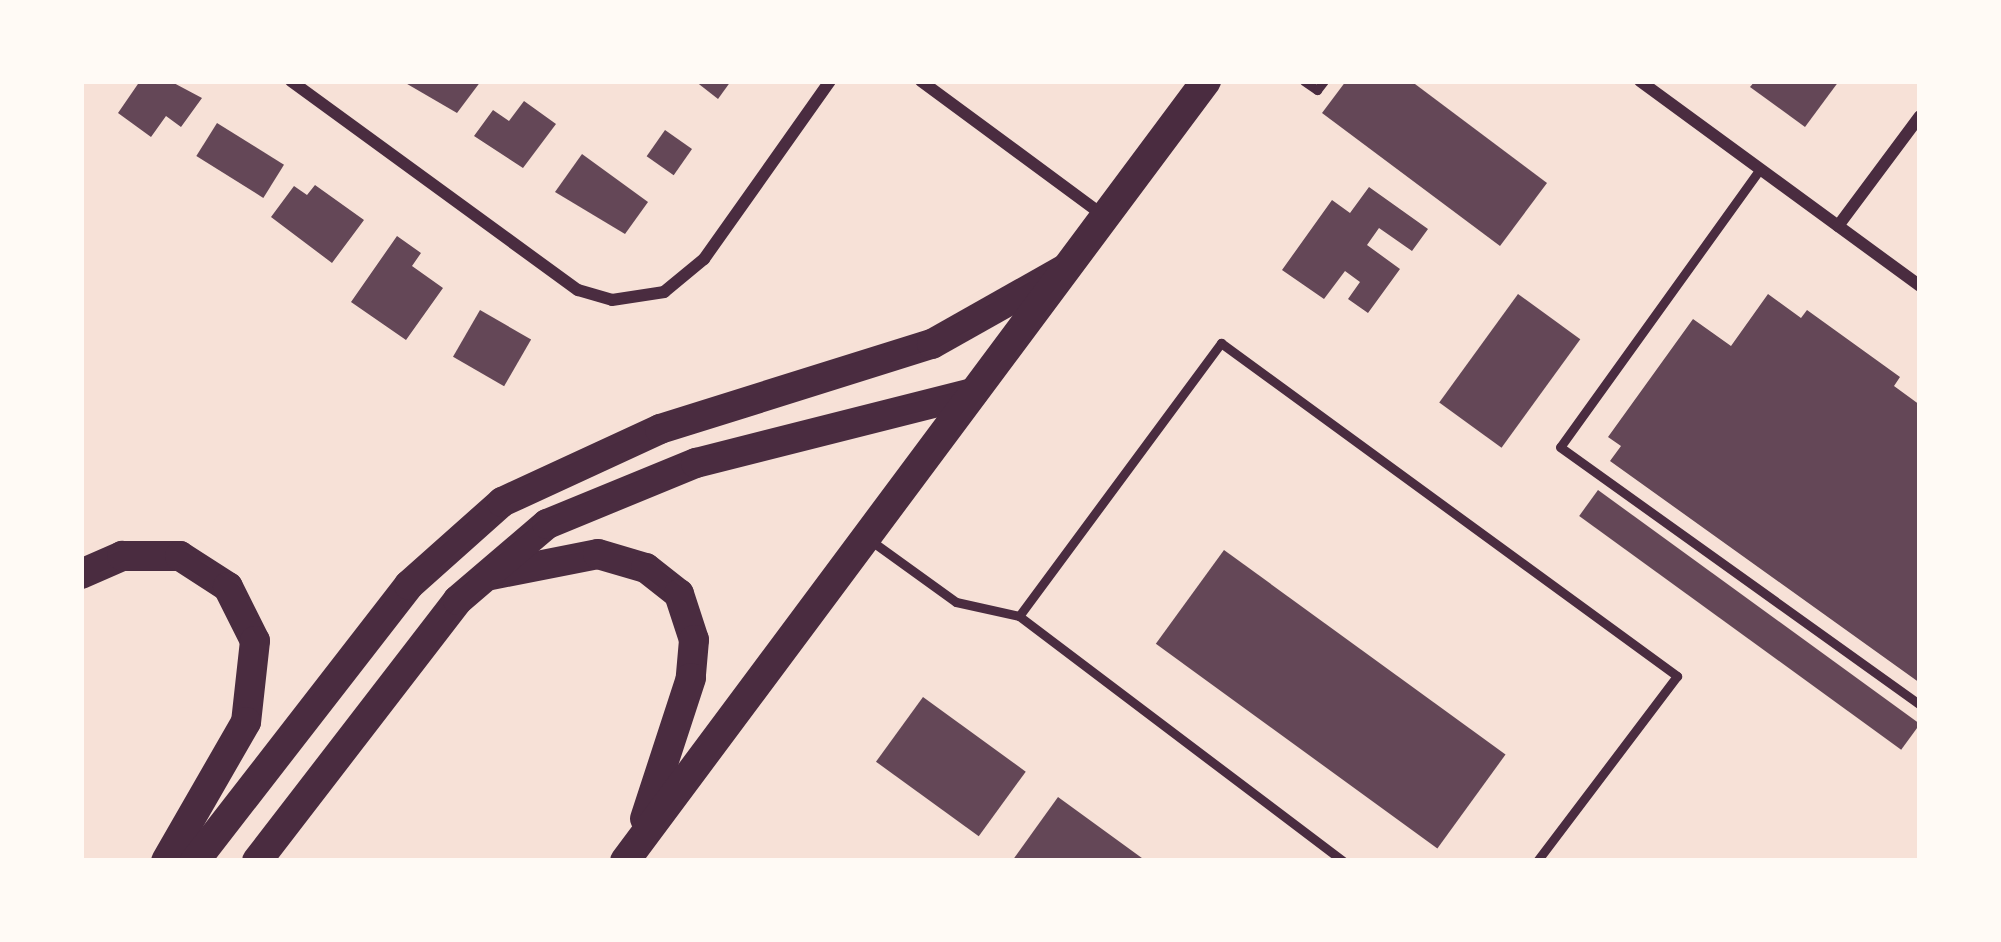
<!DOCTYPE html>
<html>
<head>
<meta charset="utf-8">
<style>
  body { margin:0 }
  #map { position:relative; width:2001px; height:942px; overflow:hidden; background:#f7e1d7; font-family:Helvetica,sans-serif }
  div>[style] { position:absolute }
  .building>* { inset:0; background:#644757; transform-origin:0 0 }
  .service>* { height:9px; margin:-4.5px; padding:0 4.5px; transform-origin:4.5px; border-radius:4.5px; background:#4a2c40 }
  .minor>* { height:12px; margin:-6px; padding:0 6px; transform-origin:6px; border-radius:6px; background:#4a2c40 }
  .primary>* { height:30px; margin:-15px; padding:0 15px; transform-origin:15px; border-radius:15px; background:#4a2c40 }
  span { translate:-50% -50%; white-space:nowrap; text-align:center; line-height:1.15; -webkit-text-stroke:9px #fffaf5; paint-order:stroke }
  .frame { position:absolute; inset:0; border:84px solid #fffaf5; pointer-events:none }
</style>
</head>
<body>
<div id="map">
  <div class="building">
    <div style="clip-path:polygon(140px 81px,170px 81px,202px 98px,181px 127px,166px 116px,151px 137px,118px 113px)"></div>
    <div style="clip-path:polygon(402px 81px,481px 81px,457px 113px)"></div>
    <div style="clip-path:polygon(695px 81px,731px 81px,718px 99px)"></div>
    <div style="clip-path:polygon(1346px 81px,1411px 81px,1547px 183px,1500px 246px,1322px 113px)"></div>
    <div style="clip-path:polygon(1755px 81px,1839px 81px,1805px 127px,1750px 87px)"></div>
    <div style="clip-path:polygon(524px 101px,556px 124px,523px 168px,474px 136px,493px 110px,509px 121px)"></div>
    <div style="left:217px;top:123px;width:79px;height:39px;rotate:32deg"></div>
    <div style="left:665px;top:130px;width:33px;height:32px;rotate:35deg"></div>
    <div style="clip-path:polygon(582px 154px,648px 202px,625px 234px,555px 192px)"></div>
    <div style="clip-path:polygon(315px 185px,364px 220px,332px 263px,271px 217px,294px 186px,307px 195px)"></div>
    <div style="clip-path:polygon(1369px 187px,1428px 229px,1412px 251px,1379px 228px,1367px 245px,1400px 269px,1368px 313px,1348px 299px,1360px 282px,1345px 271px,1324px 299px,1282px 270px,1332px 200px,1350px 213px)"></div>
    <div style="clip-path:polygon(397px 236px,421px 253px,412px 266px,443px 288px,406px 340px,351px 302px)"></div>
    <div style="left:1518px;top:294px;width:77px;height:134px;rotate:36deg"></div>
    <div style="clip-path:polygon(1768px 294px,1801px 318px,1807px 310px,1900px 377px,1894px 386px,1920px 405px,1920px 683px,1610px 461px,1621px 446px,1608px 437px,1693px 319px,1731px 346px)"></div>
    <div style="left:480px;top:310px;width:59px;height:54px;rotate:30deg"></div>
    <div style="left:1598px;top:490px;width:398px;height:32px;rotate:36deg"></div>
    <div style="left:1224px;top:550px;width:348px;height:116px;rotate:36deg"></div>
    <div style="left:923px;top:697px;width:127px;height:80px;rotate:36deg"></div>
    <div style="clip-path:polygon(1058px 797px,1146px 861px,1012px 861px)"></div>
  </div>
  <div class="service">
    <div style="left:1304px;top:81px;width:16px;rotate:35deg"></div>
    <div style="left:1317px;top:90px;width:11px;rotate:-52deg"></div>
    <div style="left:1760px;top:169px;width:342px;rotate:125.7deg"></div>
    <div style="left:1560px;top:447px;width:443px;rotate:35.6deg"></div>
    <div style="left:870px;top:540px;width:106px;rotate:35.8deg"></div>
    <div style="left:956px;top:602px;width:65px;rotate:12.5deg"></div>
    <div style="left:1019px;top:616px;width:406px;rotate:37.1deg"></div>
    <div style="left:1019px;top:616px;width:340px;rotate:-53.5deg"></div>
    <div style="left:1221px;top:343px;width:565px;rotate:36.14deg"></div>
    <div style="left:1677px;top:676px;width:232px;rotate:127.1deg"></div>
  </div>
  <div class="minor">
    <div style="left:291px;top:81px;width:355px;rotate:36.1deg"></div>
    <div style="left:578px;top:290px;width:35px;rotate:16deg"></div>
    <div style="left:612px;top:300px;width:53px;rotate:-8.7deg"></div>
    <div style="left:664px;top:292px;width:52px;rotate:-39.5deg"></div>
    <div style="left:704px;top:259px;width:218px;rotate:-54.7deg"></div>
    <div style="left:921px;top:81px;width:227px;rotate:36.4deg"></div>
    <div style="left:1640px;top:81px;width:347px;rotate:36.2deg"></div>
    <div style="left:1838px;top:226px;width:137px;rotate:-53.3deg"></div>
  </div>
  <div class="primary">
    <div style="left:81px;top:574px;width:45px;rotate:-23.7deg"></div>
    <div style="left:122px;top:556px;width:58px"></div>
    <div style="left:180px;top:556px;width:57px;rotate:32.9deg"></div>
    <div style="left:228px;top:587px;width:60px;rotate:63.4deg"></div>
    <div style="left:255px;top:641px;width:81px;rotate:96.3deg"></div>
    <div style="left:246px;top:722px;width:160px;rotate:119.9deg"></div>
    <div style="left:491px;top:575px;width:109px;rotate:-11.1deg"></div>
    <div style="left:598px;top:554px;width:50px;rotate:16.3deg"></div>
    <div style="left:646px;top:568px;width:42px;rotate:38.2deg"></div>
    <div style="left:679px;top:594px;width:48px;rotate:71.9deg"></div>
    <div style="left:694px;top:640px;width:38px;rotate:95deg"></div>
    <div style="left:691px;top:678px;width:148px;rotate:108.1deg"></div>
    <div style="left:195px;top:861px;width:349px;rotate:-52.2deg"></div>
    <div style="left:409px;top:585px;width:125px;rotate:-41.7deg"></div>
    <div style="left:502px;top:502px;width:174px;rotate:-24.8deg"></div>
    <div style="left:660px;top:429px;width:285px;rotate:-17.4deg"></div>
    <div style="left:932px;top:344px;width:153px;rotate:-29.4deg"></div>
    <div style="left:257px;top:861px;width:329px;rotate:-52.4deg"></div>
    <div style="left:458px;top:600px;width:117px;rotate:-40.5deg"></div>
    <div style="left:547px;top:524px;width:161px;rotate:-22.3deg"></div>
    <div style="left:696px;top:463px;width:286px;rotate:-14.2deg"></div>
    <div style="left:625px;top:861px;width:973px;rotate:-53.32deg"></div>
  </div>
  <div class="frame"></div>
</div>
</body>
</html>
